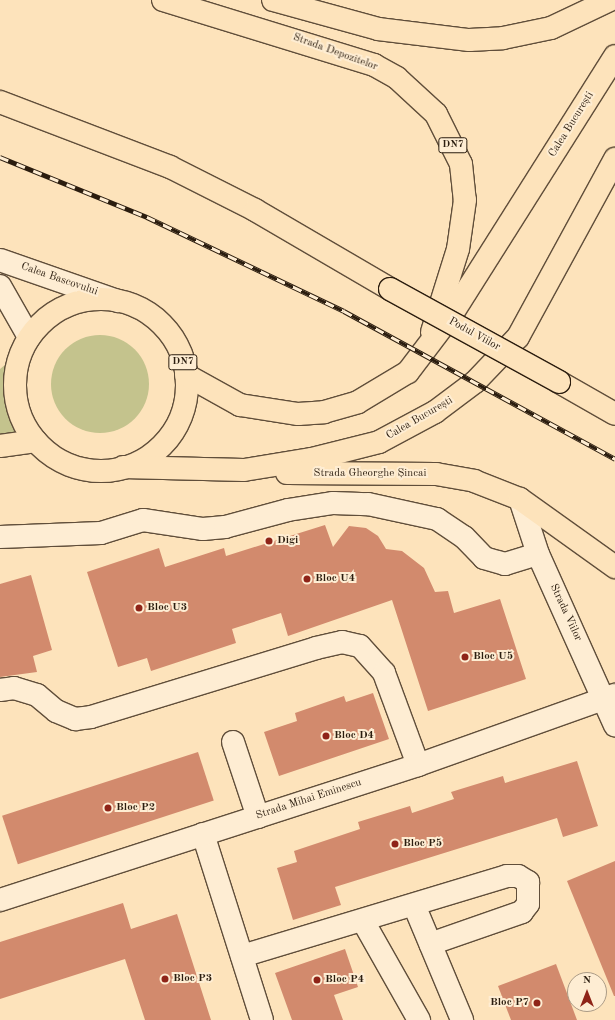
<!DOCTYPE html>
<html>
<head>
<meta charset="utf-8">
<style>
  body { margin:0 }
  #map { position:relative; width:615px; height:1020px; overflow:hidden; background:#fde3bb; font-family:"Old Standard TT",serif }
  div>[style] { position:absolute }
  .green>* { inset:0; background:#c4c38d }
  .round { border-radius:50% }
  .building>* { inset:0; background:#d28a6d; transform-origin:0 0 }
  .roads { filter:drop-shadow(1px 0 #604e3a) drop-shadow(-1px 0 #604e3a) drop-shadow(0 1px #604e3a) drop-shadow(0 -1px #604e3a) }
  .minor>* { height:22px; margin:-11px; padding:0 11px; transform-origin:11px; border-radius:11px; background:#feedd3 }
  .major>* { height:22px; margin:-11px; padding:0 11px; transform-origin:11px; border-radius:11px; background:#fde3bb }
  .major>.ring { margin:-11px; padding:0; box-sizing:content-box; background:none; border:22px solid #fde3bb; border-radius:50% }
  .rail>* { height:4.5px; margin-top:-2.25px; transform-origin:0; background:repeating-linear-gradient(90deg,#feedd3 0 9px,#2b1d0f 0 18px); box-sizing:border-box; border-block:1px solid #2b1d0f }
  .bridges { filter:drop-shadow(1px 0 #2b1d0f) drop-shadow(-1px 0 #2b1d0f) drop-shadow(0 1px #2b1d0f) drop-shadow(0 -1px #2b1d0f) }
  .major-bridge>* { height:22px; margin:-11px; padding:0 11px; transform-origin:11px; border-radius:11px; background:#fde3bb }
  .dots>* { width:11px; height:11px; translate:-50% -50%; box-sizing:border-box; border:2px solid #feedd3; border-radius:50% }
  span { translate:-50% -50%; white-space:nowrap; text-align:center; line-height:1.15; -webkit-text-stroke:4px #feedd3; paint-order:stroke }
  .shield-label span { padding:1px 3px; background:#feedd3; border:1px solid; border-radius:3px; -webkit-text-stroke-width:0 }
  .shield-label { font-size:10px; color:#2b1d0f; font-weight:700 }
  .street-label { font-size:11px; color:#2b1d0f }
  .poi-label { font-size:11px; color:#2b1d0f; font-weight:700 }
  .left { translate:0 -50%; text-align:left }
  .right { translate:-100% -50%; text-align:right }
  .north { position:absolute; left:567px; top:972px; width:40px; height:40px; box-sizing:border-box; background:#feedd3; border:1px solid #aa9a85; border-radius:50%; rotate:0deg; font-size:11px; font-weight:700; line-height:16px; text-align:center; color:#2b1d0f }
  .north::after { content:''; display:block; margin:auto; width:14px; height:18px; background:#8f2418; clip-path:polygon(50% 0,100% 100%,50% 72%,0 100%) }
</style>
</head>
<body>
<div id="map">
  <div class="green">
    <div class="round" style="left:51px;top:335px;width:98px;height:98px"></div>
    <div style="clip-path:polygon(22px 351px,15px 396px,22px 419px,36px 441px,0 446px,0 369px)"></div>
  </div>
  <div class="building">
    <div style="clip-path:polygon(325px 525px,333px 547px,349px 526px,366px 528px,378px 536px,386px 549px,402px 551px,424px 568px,435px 592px,448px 591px,454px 613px,500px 599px,526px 679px,428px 711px,392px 600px,288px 636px,281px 613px,232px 629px,236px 643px,151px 671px,147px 658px,118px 667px,87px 572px,159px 548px,165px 567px,224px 548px,226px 556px)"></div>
    <div style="clip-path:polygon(31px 575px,52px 650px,33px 656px,37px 672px,0 677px,0 584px)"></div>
    <div style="clip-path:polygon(373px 693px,389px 739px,279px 776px,264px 732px,297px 721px,295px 713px,344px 696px,346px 702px)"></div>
    <div style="left:198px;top:752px;width:51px;height:206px;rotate:72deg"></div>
    <div style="clip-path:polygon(577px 761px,598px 826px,563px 837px,557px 818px,335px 887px,341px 905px,293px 920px,277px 868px,297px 862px,294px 851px,360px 829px,358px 822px,410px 806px,412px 813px,454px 799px,451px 792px,503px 776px,505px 783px)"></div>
    <div style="clip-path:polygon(615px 861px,615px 996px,614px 996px,567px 881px)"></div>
    <div style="clip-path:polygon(123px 903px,131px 929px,177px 914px,211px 1020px,145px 1020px,125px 959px,0 999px,0 942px)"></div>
    <div style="clip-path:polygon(345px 949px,358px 987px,334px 995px,343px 1020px,292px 1020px,275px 973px)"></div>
    <div style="clip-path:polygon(556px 964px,577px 1020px,511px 1020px,498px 986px)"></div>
  </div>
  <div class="roads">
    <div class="minor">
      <div style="left:0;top:260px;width:125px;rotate:19.2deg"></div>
      <div style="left:0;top:286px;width:59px;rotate:60.4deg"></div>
      <div style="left:520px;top:499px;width:58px;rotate:71.9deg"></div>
      <div style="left:538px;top:554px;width:188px;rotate:65.8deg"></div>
      <div style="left:0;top:537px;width:101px;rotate:-2.3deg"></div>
      <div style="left:101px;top:533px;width:44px;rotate:-17.2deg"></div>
      <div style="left:143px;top:520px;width:61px;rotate:8.5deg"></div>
      <div style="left:203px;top:529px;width:22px;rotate:-5deg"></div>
      <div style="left:225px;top:527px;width:65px;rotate:-15.1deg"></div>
      <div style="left:288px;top:510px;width:46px;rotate:-8.8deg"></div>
      <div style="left:333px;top:503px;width:35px;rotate:2deg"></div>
      <div style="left:368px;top:504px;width:71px;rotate:12.3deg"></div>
      <div style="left:437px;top:519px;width:32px;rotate:34deg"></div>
      <div style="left:464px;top:537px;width:29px;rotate:46deg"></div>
      <div style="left:484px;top:558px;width:22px;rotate:16deg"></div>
      <div style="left:505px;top:564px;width:34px;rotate:-17deg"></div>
      <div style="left:0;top:690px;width:14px;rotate:-8deg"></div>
      <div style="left:14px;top:688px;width:24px;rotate:17deg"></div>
      <div style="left:37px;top:695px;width:25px;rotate:40deg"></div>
      <div style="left:56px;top:711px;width:21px;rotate:23deg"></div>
      <div style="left:75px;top:719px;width:16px;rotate:-7deg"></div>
      <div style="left:91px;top:717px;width:235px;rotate:-17deg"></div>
      <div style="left:316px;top:648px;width:27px;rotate:-13deg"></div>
      <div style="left:342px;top:642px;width:18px;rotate:13deg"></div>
      <div style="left:360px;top:646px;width:36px;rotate:48deg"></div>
      <div style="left:384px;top:673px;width:98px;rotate:69.7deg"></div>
      <div style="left:233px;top:742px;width:79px;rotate:71.6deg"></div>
      <div style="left:203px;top:834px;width:195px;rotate:72.4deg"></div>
      <div style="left:0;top:900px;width:439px;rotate:-17.9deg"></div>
      <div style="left:418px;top:765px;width:209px;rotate:-19.6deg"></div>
      <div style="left:414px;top:905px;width:125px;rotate:67.3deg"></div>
      <div style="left:363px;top:921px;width:114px;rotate:60.5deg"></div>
      <div style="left:242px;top:956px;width:277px;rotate:-16.8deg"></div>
      <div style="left:507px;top:876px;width:11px"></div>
      <div style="left:518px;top:876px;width:12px;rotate:31deg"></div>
      <div style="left:528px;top:882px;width:22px;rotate:90deg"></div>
      <div style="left:528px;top:904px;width:10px;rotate:127deg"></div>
      <div style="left:522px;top:912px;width:97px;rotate:160.8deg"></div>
    </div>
    <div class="major">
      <div style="left:163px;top:0;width:221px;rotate:17.1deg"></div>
      <div style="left:374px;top:65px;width:26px;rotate:29deg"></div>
      <div style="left:397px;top:78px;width:53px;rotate:42.7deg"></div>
      <div style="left:436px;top:114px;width:56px;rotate:63.4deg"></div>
      <div style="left:461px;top:164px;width:36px;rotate:84deg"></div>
      <div style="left:465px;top:200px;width:49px;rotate:98.1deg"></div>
      <div style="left:458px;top:249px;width:87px;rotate:107.4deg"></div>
      <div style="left:273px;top:0;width:109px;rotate:15.4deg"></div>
      <div style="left:378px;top:29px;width:92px;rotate:6.9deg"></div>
      <div style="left:469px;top:40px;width:34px;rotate:-3deg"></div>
      <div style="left:503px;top:38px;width:49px;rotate:-11.8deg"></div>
      <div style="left:551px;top:28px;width:65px;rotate:-25.4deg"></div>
      <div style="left:0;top:102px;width:182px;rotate:20.9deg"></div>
      <div style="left:170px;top:167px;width:95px;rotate:26.8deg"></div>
      <div style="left:255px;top:210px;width:156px;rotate:30.3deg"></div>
      <div class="ring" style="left:15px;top:299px;width:150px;height:150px"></div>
      <div style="left:186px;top:375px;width:62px;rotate:29.1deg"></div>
      <div style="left:240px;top:405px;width:59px;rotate:8.8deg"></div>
      <div style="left:298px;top:414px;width:26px;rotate:-4deg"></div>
      <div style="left:324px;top:412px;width:35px;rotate:-16deg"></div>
      <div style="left:358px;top:402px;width:58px;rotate:-31deg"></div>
      <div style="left:408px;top:372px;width:73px;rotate:-52.8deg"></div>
      <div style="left:452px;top:314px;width:305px;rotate:-57.7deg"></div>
      <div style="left:559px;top:382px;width:64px;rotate:29.7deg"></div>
      <div style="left:0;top:446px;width:36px;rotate:-8deg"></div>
      <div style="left:123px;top:467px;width:121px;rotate:1.4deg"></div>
      <div style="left:244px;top:470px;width:69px;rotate:-9.2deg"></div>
      <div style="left:312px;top:459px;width:69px;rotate:-14.2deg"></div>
      <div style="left:379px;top:442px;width:64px;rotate:-28.2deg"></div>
      <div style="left:435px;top:412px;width:50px;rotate:-36.9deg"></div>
      <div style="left:475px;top:382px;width:62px;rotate:-46.3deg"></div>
      <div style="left:518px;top:337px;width:203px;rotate:-61.4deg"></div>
      <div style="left:287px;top:473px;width:149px;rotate:0.4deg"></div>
      <div style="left:436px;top:474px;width:39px;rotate:10deg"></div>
      <div style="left:474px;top:481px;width:49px;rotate:21.4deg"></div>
      <div style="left:520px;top:499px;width:117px;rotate:35.6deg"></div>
    </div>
  </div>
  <div class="rail">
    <div style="left:0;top:157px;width:159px;rotate:22.2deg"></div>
    <div style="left:147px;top:217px;width:218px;rotate:25.5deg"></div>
    <div style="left:344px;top:311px;width:309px;rotate:28.6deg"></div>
  </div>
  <div class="bridges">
    <div class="major-bridge">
      <div style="left:390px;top:289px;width:193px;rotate:28.8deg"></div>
    </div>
  </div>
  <div class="dots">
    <div style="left:269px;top:541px;background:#8f2418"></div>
    <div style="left:307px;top:579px;background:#8f2418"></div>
    <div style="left:139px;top:608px;background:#8f2418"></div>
    <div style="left:465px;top:657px;background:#8f2418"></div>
    <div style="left:326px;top:736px;background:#8f2418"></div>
    <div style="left:108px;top:808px;background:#8f2418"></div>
    <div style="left:395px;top:844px;background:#8f2418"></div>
    <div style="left:165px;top:979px;background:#8f2418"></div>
    <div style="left:317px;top:980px;background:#8f2418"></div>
    <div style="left:537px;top:1003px;background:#8f2418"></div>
  </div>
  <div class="shield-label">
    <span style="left:453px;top:145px">DN7</span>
    <span style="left:183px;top:362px">DN7</span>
  </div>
  <div class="street-label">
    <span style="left:335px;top:53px;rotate:20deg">Strada Depozitelor</span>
    <span style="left:572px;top:125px;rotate:-58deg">Calea București</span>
    <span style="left:59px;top:280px;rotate:19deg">Calea Bascovului</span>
    <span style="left:474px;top:335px;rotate:29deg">Podul Viilor</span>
    <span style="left:420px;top:419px;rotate:-30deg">Calea București</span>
    <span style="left:370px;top:474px">Strada Gheorghe Șincai</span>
    <span style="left:565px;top:613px;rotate:65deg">Strada Viilor</span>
    <span style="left:309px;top:800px;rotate:-18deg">Strada Mihai Eminescu</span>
  </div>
  <div class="poi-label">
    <span class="left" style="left:277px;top:541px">Digi</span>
    <span class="left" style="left:315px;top:579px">Bloc U4</span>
    <span class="left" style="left:147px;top:608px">Bloc U3</span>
    <span class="left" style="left:473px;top:657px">Bloc U5</span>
    <span class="left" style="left:334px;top:736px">Bloc D4</span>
    <span class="left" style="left:116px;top:808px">Bloc P2</span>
    <span class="left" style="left:403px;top:844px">Bloc P5</span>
    <span class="left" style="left:173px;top:979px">Bloc P3</span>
    <span class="left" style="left:325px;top:980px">Bloc P4</span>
    <span class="right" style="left:529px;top:1003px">Bloc P7</span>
  </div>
  <div class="north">N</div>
</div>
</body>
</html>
